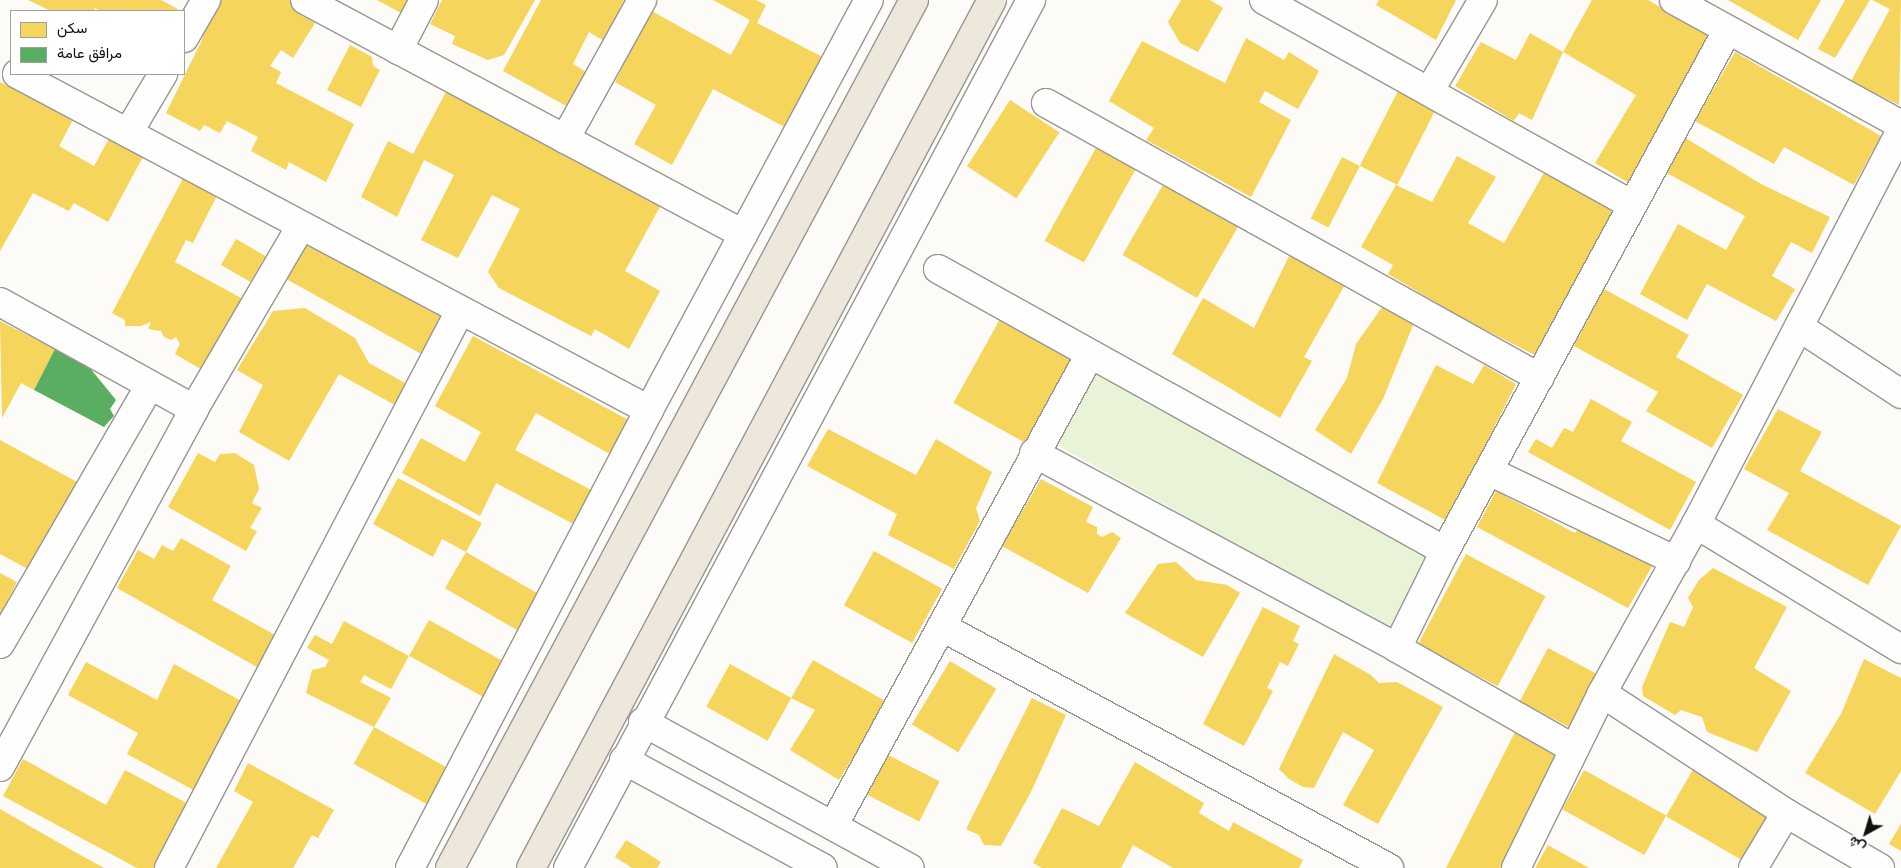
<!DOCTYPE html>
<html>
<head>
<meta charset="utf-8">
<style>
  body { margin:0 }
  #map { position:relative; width:1901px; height:868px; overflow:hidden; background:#fcfbf7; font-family:Lora,Vazirmatn,serif }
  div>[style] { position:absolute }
  .green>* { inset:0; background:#e9f3d7; transform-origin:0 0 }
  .homes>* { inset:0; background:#f6d55c; transform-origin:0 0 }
  .public>* { inset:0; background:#5aae61 }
  .roads { filter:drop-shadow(1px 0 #979695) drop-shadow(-1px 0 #979695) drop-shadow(0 1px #979695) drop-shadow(0 -1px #979695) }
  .minor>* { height:28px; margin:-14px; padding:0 14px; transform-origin:14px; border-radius:14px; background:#fffefe }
  .major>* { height:28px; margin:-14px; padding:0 14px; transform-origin:14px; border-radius:14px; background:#eee7db }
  span { translate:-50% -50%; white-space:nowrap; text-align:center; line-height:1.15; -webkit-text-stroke:5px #fff; paint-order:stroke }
  .legend { position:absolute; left:10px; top:10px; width:175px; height:65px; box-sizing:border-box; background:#fff; border:1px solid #a0a0a0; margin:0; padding:6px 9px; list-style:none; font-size:15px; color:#111 }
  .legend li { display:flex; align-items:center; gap:10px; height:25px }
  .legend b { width:25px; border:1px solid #a0a0a0 }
  .north { position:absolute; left:1841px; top:808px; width:50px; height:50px; -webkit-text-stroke:4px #fff; paint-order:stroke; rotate:219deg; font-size:14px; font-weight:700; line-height:20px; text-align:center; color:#111 }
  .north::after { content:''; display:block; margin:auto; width:18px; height:22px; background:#111; clip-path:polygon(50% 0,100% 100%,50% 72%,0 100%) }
</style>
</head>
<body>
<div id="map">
  <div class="green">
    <div style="left:1095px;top:370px;width:383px;height:84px;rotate:29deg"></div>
  </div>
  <div class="homes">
    <div style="clip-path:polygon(28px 0,161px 0,178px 9px,177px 11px,101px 11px,95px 8px,93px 11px,51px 11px)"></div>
    <div style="clip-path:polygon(216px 0,307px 0,299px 14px,315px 23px,293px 58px,281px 50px,270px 66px,281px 72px,276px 83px,354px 124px,326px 182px,289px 162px,286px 170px,251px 151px,258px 137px,227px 121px,220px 133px,204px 125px,200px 131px,166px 113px,201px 42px)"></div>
    <div style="clip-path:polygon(377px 0,408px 0,401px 13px)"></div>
    <div style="clip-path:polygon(442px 0,535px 0,504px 55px,488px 60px,452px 44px,455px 36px,430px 24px)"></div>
    <div style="clip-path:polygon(541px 0,624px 0,604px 41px,589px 32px,573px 64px,586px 72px,568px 107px,503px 71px)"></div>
    <div style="clip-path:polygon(713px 0,756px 0,766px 5px,757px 23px,832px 62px,794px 132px,713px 89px,672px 165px,634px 144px,656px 105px,615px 82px,650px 10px,731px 55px,750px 20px)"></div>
    <div style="clip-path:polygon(1181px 0,1210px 0,1223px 8px,1198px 52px,1180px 43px,1168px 22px)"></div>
    <div style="clip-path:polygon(1379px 0,1456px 0,1436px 40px,1376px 5px)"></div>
    <div style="clip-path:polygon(1592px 0,1648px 0,1710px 36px,1629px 183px,1595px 163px,1636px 95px,1563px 52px)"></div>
    <div style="clip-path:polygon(1728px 0,1821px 0,1798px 40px)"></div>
    <div style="clip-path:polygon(1845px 0,1870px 0,1835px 58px,1818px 49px)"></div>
    <div style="clip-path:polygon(1872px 0,1901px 0,1899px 105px,1851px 81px,1890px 9px)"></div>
    <div style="clip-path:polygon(1530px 33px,1563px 52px,1532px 120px,1519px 113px,1514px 121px,1455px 86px,1481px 42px,1516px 60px)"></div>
    <div style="clip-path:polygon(1246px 38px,1284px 60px,1289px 52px,1319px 71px,1298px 109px,1265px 91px,1259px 102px,1291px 120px,1251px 197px,1146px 140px,1154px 128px,1109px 101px,1142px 41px,1225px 83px)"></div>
    <div style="clip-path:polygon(350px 45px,372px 57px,373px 66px,380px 70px,361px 107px,327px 90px)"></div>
    <div style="clip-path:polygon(1735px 52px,1881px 136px,1854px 185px,1784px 147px,1774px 164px,1695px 121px)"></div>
    <div style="clip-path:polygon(455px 75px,668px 192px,625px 271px,660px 291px,629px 349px,595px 329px,591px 336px,499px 288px,488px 272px,520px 209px,492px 195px,458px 258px,421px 240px,454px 175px,424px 160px,397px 217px,361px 197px,388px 141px,413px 154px)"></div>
    <div style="clip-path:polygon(0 82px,73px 120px,59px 146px,94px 166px,111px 135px,145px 153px,108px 222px,74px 203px,69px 211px,33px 193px,0 251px)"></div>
    <div style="left:1398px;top:91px;width:42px;height:84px;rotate:27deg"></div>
    <div style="left:1010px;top:100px;width:59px;height:79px;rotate:33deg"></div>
    <div style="clip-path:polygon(1684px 137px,1761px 184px,1830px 217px,1812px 253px,1791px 242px,1772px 276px,1795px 289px,1776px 321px,1707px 284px,1687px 320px,1640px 294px,1678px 224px,1726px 250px,1745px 216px,1665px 172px)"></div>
    <div style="left:1096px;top:148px;width:45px;height:106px;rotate:29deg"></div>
    <div style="clip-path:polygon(1457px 156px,1496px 177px,1468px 223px,1504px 243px,1545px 171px,1612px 211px,1537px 356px,1462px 318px,1388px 274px,1393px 265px,1361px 247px,1396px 185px,1432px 202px)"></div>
    <div style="left:1342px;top:157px;width:20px;height:69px;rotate:27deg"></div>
    <div style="clip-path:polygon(188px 169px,222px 186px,193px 243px,186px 240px,175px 262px,243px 299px,204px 371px,175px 354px,180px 344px,176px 337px,171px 340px,164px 337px,161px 331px,148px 329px,151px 322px,141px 326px,125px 326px,125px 320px,112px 313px)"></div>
    <div style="left:1164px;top:183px;width:86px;height:83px;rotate:30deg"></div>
    <div style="left:236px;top:239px;width:34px;height:30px;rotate:30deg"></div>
    <div style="left:306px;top:242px;width:163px;height:42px;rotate:29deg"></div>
    <div style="clip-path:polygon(1291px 252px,1346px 283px,1304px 357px,1312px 361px,1280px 418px,1172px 354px,1203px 298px,1254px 328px)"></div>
    <div style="clip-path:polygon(1604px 289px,1689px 335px,1676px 357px,1743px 395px,1712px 448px,1646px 411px,1658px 392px,1574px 346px)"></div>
    <div style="clip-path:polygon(1385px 303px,1414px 323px,1383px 399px,1351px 454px,1315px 430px,1347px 378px,1356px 344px)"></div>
    <div style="clip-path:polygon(305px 308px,355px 338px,369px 363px,414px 388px,402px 409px,339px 374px,289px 461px,239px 432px,263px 385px,237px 370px,273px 311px)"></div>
    <div style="left:1000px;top:319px;width:82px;height:96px;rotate:29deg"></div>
    <div style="clip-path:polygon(0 321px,55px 349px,34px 390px,21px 383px,2px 418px)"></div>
    <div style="clip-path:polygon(473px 336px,636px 424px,617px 458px,536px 413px,515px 450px,595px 492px,577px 526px,496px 483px,480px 516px,402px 473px,421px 438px,465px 462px,481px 432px,435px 406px)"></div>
    <div style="clip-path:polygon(1436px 365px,1473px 384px,1484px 365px,1516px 384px,1447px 521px,1377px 483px)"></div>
    <div style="clip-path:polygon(1591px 399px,1632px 422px,1621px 441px,1696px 482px,1670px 530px,1528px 452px,1536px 439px,1552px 448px,1564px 428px,1573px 432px)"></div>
    <div style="clip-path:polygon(1778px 409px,1822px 432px,1800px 471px,1901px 526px,1868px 585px,1767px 530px,1789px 493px,1744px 469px)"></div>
    <div style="clip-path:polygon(828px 429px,916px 475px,936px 439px,992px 472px,976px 508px,980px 521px,954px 569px,888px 535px,897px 514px,807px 466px)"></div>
    <div style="clip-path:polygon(0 440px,77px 482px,28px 569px,0 554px)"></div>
    <div style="clip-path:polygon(198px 453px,215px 462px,220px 454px,235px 453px,254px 465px,259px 489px,252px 503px,262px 508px,250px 528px,257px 531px,246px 551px,168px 507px)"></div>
    <div style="clip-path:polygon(398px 478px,482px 523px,466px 552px,442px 539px,433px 557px,373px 524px)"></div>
    <div style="clip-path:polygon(1041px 479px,1093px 507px,1086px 522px,1097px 527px,1097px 534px,1102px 537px,1112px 532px,1121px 538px,1088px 593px,1002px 546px)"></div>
    <div style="clip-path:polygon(1496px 491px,1575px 533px,1582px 525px,1654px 563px,1628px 608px,1477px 527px)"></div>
    <div style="clip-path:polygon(181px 538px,231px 566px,212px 600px,275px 635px,257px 667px,117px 588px,138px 550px,154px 559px,162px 545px,173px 551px)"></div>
    <div style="left:874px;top:551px;width:78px;height:62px;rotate:29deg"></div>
    <div style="left:466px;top:552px;width:87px;height:42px;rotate:30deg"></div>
    <div style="left:1466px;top:554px;width:90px;height:102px;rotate:28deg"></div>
    <div style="clip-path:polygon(1176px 562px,1196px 580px,1227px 585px,1240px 593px,1203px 657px,1125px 613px,1158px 564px)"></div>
    <div style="clip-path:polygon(1713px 568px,1787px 607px,1754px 668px,1791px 691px,1757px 752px,1707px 732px,1702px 717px,1681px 710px,1675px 715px,1643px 696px,1642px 687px,1670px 622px,1684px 627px,1693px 607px,1688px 598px,1699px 580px)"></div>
    <div style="clip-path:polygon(0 573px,17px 582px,0 615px)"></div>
    <div style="clip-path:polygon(1263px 607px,1300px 626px,1293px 641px,1299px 644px,1288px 666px,1280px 662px,1267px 688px,1273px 691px,1244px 746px,1203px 724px)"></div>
    <div style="left:429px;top:620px;width:90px;height:41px;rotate:29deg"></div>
    <div style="clip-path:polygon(344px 621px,409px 656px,391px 689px,364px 675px,360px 682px,391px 698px,374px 727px,306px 693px,312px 670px,325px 667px,329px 660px,307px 648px,315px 635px,332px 644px)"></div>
    <div style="left:1548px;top:648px;width:55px;height:60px;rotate:28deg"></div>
    <div style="clip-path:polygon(1334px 654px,1371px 675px,1379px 683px,1397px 682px,1443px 707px,1378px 824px,1343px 805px,1374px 750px,1343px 732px,1314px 788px,1303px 787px,1289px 779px,1279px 769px)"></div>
    <div style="clip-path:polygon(1864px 659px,1901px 678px,1901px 771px,1875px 814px,1805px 773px,1841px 714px)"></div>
    <div style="clip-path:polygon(813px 660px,887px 702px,839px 780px,790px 750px,815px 710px,791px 698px)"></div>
    <div style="left:950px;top:661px;width:54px;height:74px;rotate:31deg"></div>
    <div style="clip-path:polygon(86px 662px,157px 700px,174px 664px,243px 702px,199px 793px,127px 754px,138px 733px,68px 695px)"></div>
    <div style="left:730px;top:664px;width:70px;height:49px;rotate:29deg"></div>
    <div style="clip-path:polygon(1032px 698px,1066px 715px,1031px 792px,1001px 846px,984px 845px,979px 835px,966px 829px)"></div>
    <div style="left:374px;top:727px;width:90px;height:42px;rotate:29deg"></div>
    <div style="clip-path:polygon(1515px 732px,1558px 756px,1502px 868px,1446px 868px)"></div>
    <div style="left:888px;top:755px;width:58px;height:45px;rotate:27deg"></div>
    <div style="clip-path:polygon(23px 759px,106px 805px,125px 770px,192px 806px,159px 868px,137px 868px,3px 796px)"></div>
    <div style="clip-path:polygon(1135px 762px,1204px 803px,1199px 813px,1229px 831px,1233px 822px,1303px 860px,1299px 868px,1173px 868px,1133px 845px,1121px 868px,1042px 868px,1033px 863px,1062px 808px,1099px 826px)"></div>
    <div style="clip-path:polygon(248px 763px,334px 810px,318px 838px,312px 835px,293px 868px,216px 868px,253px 802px,234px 791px)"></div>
    <div style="left:1695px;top:766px;width:89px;height:58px;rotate:30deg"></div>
    <div style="left:1584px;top:770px;width:94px;height:45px;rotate:29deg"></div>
    <div style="clip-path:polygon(0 809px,75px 852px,104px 868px,0 868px)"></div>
    <div style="clip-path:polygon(1901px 824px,1901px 851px,1889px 844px)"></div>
    <div style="clip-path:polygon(626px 840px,661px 862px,657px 868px,632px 868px,615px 857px)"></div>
    <div style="clip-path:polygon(1548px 845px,1589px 868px,1535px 868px)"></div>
  </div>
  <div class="public">
    <div style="clip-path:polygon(55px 349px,68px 357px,76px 351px,116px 400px,110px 409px,114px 416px,104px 427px,34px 390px)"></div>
  </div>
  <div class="roads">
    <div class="minor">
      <div style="left:305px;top:0;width:497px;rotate:28.1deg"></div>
      <div style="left:1264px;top:0;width:420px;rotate:29.1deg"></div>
      <div style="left:1674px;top:0;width:259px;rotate:28.8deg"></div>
      <div style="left:184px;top:38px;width:44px;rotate:-59.9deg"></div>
      <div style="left:398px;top:50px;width:56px;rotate:-62.5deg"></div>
      <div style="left:17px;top:74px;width:716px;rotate:28deg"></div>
      <div style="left:1430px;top:90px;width:104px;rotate:-59.5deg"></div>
      <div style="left:1046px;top:103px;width:565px;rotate:29.1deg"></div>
      <div style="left:128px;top:133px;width:69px;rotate:-59.3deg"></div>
      <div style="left:565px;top:139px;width:159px;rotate:-61deg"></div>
      <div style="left:938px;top:269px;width:580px;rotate:29.08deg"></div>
      <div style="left:0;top:302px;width:222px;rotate:28.9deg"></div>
      <div style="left:1799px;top:327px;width:122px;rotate:33.3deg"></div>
      <div style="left:1034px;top:453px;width:412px;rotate:28.2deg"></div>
      <div style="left:1397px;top:648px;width:204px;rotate:29.7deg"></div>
      <div style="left:1489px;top:471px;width:208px;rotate:25.7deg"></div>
      <div style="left:1696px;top:524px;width:240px;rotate:31.4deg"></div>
      <div style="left:942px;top:627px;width:508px;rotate:28.33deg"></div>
      <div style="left:0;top:644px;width:299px;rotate:-59.9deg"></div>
      <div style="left:1397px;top:648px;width:108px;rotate:-63.7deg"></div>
      <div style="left:1445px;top:551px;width:592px;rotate:-61.53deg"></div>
      <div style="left:1602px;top:693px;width:220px;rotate:33.1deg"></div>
      <div style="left:1786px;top:813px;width:109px;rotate:30.3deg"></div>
      <div style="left:643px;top:722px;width:304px;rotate:28.7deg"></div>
      <div style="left:624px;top:760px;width:226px;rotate:28.5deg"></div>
      <div style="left:0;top:767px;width:407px;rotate:-61.5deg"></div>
      <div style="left:194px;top:409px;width:212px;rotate:-59.7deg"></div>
      <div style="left:833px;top:826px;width:537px;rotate:-61.43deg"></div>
      <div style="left:169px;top:868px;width:628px;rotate:-62.42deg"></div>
      <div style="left:410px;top:868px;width:517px;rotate:-62.44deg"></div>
      <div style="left:649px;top:410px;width:465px;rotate:-61.8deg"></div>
      <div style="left:568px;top:868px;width:984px;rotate:-61.92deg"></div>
      <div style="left:1516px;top:868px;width:195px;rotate:-63.8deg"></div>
      <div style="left:1602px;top:693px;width:193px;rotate:-60.9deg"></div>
      <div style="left:1696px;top:524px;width:444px;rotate:-62.5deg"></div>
      <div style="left:1753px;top:868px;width:64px;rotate:-59deg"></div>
    </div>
    <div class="major">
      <div style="left:450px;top:868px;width:984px;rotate:-61.87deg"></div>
      <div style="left:531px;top:868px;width:983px;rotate:-62.03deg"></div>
    </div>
  </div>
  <ul class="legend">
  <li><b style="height:14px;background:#f6d55c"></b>سكن</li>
  <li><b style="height:14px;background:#5aae61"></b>مرافق عامة</li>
  </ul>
  <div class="north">ش</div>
</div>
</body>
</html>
